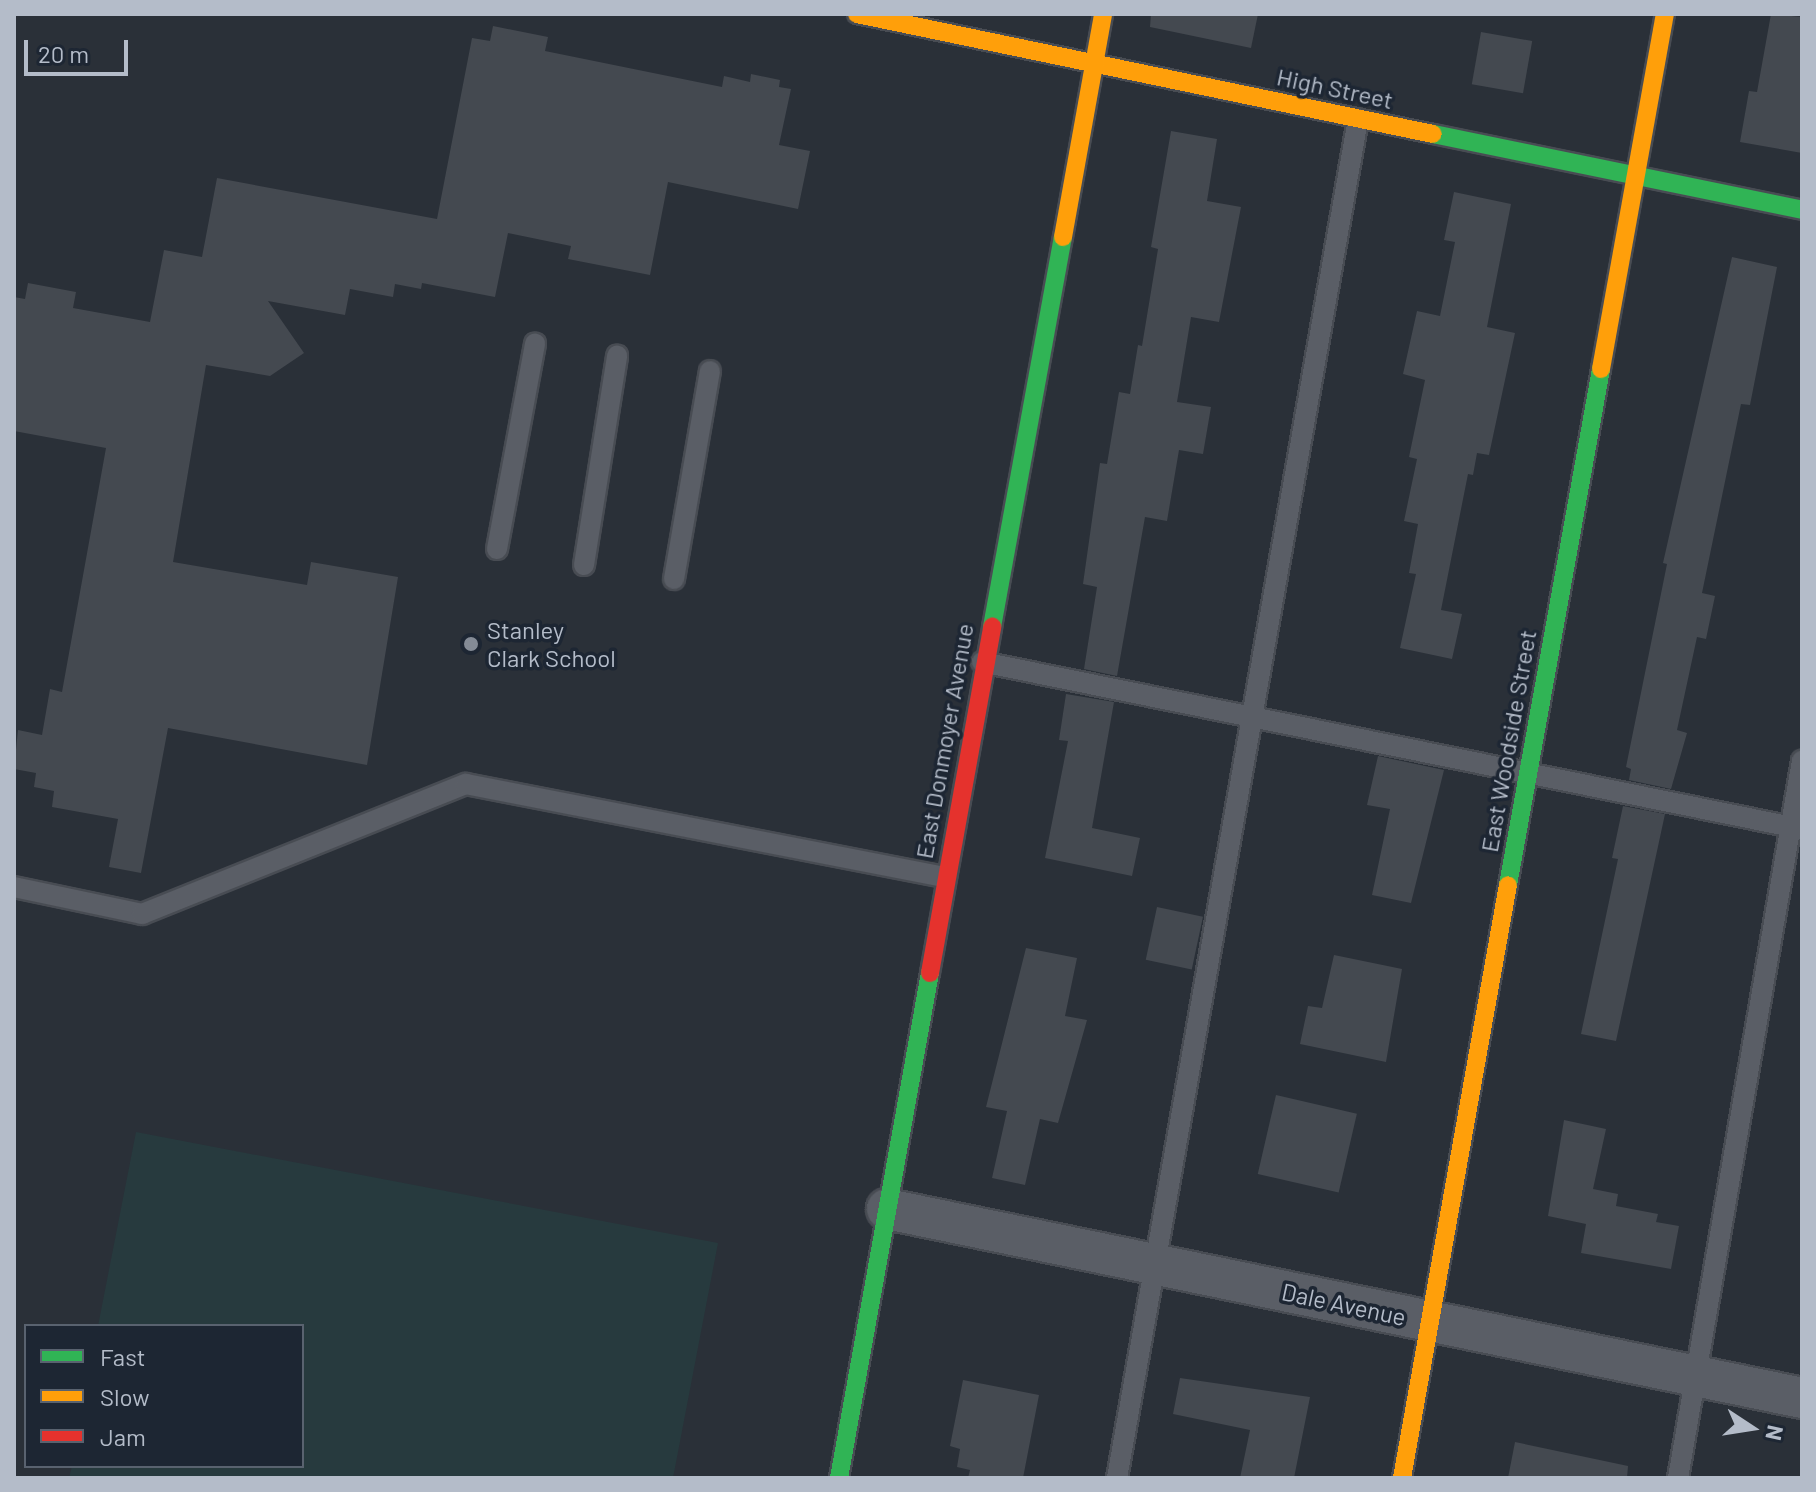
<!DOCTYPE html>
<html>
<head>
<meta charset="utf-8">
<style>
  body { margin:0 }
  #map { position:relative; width:1816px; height:1492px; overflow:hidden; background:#2a3038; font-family:Barlow,sans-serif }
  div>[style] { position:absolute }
  .green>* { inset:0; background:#273a3e }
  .building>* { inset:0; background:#444950; transform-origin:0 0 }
  .roads { filter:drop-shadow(2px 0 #484c53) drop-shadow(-2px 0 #484c53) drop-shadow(0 2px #484c53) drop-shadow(0 -2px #484c53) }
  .lane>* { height:20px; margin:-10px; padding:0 10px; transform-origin:10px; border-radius:10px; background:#5a5e66 }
  .street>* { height:40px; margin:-20px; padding:0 20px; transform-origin:20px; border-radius:20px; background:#5a5e66 }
  .fast>* { height:18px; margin:-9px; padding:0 9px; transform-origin:9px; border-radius:9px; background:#30b455 }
  .slow>* { height:18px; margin:-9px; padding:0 9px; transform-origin:9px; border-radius:9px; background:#ff9f0a }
  .jam>* { height:18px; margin:-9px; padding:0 9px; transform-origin:9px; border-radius:9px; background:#e5322d }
  .dots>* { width:22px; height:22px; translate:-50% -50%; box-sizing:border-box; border:4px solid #1d2633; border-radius:50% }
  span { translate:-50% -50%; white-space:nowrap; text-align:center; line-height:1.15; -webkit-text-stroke:7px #1d2633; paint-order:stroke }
  .street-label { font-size:24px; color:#b4bcc9 }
  .poi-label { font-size:24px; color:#b4bcc9 }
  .left { translate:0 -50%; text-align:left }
  .frame { position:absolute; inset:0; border:16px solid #b4bcc9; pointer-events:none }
  .legend { position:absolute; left:24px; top:1324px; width:280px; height:144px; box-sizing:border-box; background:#1d2633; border:2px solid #59626f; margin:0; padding:10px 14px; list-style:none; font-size:24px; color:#b4bcc9 }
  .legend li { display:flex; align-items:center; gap:16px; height:40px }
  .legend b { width:40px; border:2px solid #59626f }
  .north { position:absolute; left:1712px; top:1388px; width:80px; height:80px; -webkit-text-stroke:6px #1d2633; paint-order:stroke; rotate:102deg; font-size:22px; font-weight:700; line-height:32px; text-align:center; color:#b4bcc9 }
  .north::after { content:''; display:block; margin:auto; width:28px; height:36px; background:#b4bcc9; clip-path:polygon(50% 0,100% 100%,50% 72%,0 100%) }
  .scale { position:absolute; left:24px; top:40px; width:104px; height:36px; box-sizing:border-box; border:4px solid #b4bcc9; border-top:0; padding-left:10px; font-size:24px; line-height:28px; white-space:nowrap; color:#b4bcc9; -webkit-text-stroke:6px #1d2633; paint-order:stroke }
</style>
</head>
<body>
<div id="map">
  <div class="green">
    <div style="clip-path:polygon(136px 1132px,718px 1243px,673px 1478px,69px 1478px,72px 1466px,302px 1466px,302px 1326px,98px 1326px)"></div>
  </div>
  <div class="building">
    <div style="clip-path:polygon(1151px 14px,1258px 14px,1251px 48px,1150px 27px)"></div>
    <div style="clip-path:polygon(1771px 14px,1802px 17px,1802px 153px,1740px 142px,1749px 91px,1757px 92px)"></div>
    <div style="clip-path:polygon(493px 26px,548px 37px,545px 51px,722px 87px,724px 76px,750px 82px,751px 74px,780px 80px,779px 87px,791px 89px,779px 145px,810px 151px,798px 209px,668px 182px,650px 275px,568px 259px,571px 246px,508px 233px,495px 297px,422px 283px,421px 289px,395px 284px,393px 297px,350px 289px,345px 315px,268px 301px,304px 353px,270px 376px,206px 365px,173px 562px,307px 585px,311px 562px,398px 577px,367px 765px,168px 728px,141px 873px,109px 867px,118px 819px,52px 807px,54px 791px,34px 787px,36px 773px,14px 769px,18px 730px,42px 735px,50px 689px,62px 692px,106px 448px,14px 431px,14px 297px,25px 299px,28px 283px,76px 292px,73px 308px,150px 322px,164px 250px,202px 257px,217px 178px,437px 219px,472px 38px,490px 41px)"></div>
    <div style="left:1481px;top:32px;width:52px;height:53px;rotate:10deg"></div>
    <div style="clip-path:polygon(1171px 131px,1217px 139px,1207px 201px,1241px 207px,1219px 322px,1191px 317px,1177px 402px,1211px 407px,1203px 454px,1179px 450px,1167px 521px,1145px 517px,1117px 676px,1084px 669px,1097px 587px,1083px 584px,1100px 463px,1107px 464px,1119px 392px,1130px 394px,1138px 345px,1142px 346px,1158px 249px,1151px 247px)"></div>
    <div style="clip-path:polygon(1454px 192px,1511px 204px,1487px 327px,1515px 333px,1489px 455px,1477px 453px,1473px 475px,1468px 474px,1441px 610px,1462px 614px,1452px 659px,1400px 648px,1416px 574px,1409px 573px,1418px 524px,1404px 521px,1417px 459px,1409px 457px,1425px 380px,1403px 374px,1417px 311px,1440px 316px,1455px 242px,1444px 240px)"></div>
    <div style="clip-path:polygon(1732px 257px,1777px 267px,1750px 405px,1741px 404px,1702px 593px,1715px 596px,1706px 639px,1697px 637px,1677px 730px,1687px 733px,1671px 789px,1629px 780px,1631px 769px,1626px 767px,1667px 564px,1663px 563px)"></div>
    <div style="clip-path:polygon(1066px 694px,1114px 702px,1092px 828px,1140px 838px,1132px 876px,1045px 858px,1068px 741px,1059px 740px)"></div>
    <div style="clip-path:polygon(1378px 756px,1444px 770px,1411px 903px,1372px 895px,1390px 809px,1367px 805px)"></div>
    <div style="clip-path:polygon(1623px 806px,1665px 814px,1616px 1041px,1581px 1034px,1618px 859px,1612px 858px)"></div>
    <div style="left:1157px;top:907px;width:47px;height:54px;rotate:12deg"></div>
    <div style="clip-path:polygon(1026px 948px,1077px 958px,1065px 1016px,1087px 1020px,1058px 1123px,1040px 1119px,1025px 1185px,992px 1178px,1007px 1111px,986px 1107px)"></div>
    <div style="clip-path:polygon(1334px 955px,1402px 969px,1386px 1062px,1300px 1044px,1308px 1006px,1322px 1008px)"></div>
    <div style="left:1276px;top:1095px;width:83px;height:81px;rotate:13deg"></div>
    <div style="clip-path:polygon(1564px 1120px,1606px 1129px,1593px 1189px,1618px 1194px,1616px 1206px,1658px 1214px,1656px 1222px,1679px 1226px,1671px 1269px,1581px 1253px,1586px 1224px,1548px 1216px)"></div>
    <div style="clip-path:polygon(1180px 1378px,1310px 1397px,1294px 1478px,1240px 1478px,1250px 1430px,1173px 1414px)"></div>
    <div style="clip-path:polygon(963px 1380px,1039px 1395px,1023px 1478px,968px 1478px,970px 1470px,957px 1467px,960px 1449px,950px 1446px)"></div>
    <div style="clip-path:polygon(1515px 1442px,1628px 1466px,1627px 1478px,1508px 1478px)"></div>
  </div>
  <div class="roads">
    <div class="lane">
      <div style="left:497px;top:549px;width:209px;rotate:-79.5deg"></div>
      <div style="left:584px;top:565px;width:212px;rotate:-81deg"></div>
      <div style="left:674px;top:579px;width:211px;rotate:-80.2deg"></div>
      <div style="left:982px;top:662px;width:837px;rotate:11.51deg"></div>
      <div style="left:14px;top:887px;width:131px;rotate:11.9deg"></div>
      <div style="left:142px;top:914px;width:349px;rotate:-21.9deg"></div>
      <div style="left:466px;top:784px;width:487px;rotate:11deg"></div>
      <div style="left:1117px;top:1478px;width:1380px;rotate:-79.94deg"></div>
      <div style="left:1678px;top:1478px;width:728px;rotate:-80.19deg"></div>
    </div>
    <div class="street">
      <div style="left:887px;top:1209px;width:934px;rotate:11.67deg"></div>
    </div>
    <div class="fast">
      <div style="left:1433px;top:134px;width:377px;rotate:11.6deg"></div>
      <div style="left:992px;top:627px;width:396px;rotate:-79.7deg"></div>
      <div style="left:1508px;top:885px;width:524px;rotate:-79.78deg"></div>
      <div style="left:839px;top:1478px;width:513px;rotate:-79.79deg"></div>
    </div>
    <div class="slow">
      <div style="left:857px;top:14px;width:588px;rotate:11.77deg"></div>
      <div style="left:1063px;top:237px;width:227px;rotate:-79.8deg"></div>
      <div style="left:1601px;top:369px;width:361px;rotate:-79.8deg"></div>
      <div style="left:1402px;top:1478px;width:602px;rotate:-79.87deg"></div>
    </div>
    <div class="jam">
      <div style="left:930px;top:973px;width:352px;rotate:-79.8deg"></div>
    </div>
  </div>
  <div class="dots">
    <div style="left:471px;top:644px;background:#848b96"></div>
  </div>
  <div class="street-label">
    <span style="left:1335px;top:88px;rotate:12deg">High Street</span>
    <span style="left:944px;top:741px;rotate:-80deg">East Donmoyer Avenue</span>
    <span style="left:1508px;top:741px;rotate:-80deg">East Woodside Street</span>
    <span style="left:1344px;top:1304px;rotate:12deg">Dale Avenue</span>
  </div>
  <div class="poi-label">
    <span class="left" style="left:487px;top:644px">Stanley<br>Clark School</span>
  </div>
  <div class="frame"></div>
  <ul class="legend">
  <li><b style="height:10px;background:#30b455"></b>Fast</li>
  <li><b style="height:10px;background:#ff9f0a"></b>Slow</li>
  <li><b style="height:10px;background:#e5322d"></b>Jam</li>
  </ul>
  <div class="north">N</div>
  <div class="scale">20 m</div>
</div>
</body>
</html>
